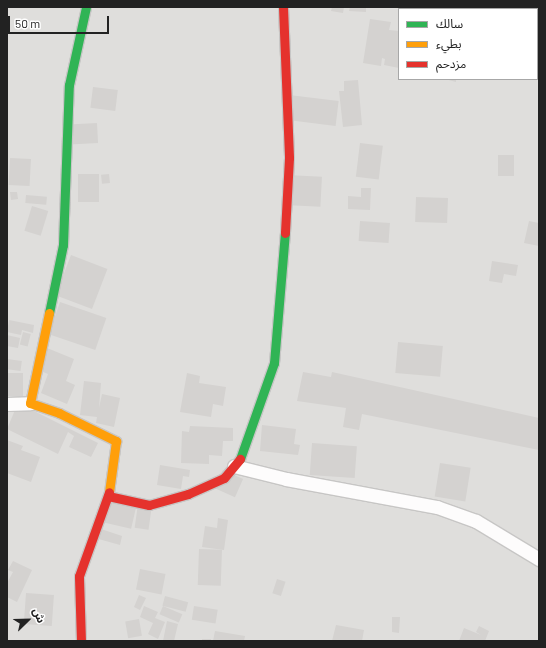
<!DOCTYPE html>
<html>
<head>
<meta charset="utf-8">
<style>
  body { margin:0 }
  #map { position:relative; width:546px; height:648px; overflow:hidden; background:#efeeeb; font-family:Barlow,"Noto Sans Arabic",sans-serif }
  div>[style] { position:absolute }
  .residential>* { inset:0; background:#dfdedc }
  .building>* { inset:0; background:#d4d2d0; transform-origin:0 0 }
  .roads { filter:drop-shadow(1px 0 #c7c6c5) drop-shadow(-1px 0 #c7c6c5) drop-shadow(0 1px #c7c6c5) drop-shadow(0 -1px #c7c6c5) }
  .street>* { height:13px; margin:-6.5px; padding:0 6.5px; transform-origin:6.5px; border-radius:6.5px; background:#fdfcfc }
  .fast>* { height:9px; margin:-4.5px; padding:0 4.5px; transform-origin:4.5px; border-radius:4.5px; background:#30b455 }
  .slow>* { height:9px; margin:-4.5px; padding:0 4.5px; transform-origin:4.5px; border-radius:4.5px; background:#ff9f0a }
  .jam>* { height:9px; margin:-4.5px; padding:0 4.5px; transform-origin:4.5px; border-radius:4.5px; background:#e5322d }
  span { translate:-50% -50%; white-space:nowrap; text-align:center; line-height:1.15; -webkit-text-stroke:3px #fff; paint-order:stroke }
  .frame { position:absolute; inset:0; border:8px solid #222; pointer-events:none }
  .legend { position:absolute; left:398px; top:8px; width:140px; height:72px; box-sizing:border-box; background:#fff; border:1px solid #a7a7a7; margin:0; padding:5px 7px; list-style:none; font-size:12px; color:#222 }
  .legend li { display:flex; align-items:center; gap:8px; height:20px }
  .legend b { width:20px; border:1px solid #a7a7a7 }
  .north { position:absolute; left:8px; top:600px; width:40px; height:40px; -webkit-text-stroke:3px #fff; paint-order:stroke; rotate:67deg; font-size:11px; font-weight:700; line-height:16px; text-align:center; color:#222 }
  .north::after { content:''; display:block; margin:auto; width:14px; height:18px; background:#222; clip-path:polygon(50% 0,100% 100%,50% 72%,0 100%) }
  .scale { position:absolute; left:8px; top:16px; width:101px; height:18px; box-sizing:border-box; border:2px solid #222; border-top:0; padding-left:5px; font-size:12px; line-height:14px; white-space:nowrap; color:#222; -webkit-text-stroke:3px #fff; paint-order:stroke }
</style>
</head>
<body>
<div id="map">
  <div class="residential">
    <div style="clip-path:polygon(evenodd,7px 7px,539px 7px,539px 641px,7px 641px,7px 7px,399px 9px,537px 9px,537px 79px,399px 79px,399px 9px)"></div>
  </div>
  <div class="building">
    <div style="clip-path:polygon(332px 7px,344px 7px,343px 13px,331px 11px)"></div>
    <div style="clip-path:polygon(350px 7px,366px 7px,366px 12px,349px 11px)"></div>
    <div style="clip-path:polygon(482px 7px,499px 7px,506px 8px,481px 9px)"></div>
    <div style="left:537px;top:13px;width:2px;height:21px"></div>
    <div style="clip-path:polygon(370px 19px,391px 22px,389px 30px,399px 31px,399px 68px,384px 65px,385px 59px,382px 58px,381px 66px,363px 63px)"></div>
    <div style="clip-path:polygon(445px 79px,456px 79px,456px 82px)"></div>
    <div style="clip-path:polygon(358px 80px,362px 125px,343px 127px,339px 91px,344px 91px,344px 81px)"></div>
    <div style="left:93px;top:87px;width:25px;height:21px;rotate:7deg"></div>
    <div style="left:289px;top:95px;width:50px;height:25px;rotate:7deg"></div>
    <div style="left:97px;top:123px;width:20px;height:33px;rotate:87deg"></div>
    <div style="left:360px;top:143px;width:23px;height:34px;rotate:7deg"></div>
    <div style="left:498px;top:155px;width:16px;height:21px"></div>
    <div style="left:10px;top:158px;width:21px;height:27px;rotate:3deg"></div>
    <div style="left:99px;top:174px;width:28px;height:21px;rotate:90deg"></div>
    <div style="left:109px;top:174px;width:9px;height:8px;rotate:84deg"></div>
    <div style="left:287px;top:175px;width:35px;height:30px;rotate:3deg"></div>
    <div style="clip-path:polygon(361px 188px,371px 188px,370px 210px,348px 209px,348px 196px,361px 197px)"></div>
    <div style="clip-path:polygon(10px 192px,17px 192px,18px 199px,11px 200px)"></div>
    <div style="left:26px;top:195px;width:21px;height:8px;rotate:5deg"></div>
    <div style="left:416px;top:197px;width:32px;height:25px;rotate:2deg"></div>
    <div style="left:32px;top:206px;width:17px;height:26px;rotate:17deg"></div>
    <div style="left:360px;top:221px;width:30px;height:20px;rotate:4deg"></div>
    <div style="clip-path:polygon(529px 221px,539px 223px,539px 246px,524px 243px)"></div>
    <div style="left:71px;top:255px;width:39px;height:43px;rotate:21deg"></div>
    <div style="clip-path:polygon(492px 261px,518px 265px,516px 276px,504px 274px,502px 283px,489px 281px)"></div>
    <div style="left:60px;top:302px;width:49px;height:34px;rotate:19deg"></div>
    <div style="clip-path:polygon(9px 320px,34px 325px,33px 333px,22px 330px,21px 335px,7px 332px)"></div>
    <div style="left:23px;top:332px;width:8px;height:13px;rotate:14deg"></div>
    <div style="clip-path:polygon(7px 335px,20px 338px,18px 348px,7px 346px)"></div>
    <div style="left:398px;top:342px;width:45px;height:31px;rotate:5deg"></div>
    <div style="clip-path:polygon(47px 348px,74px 359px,66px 381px,75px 385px,67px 404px,41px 393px,48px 374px,38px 370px)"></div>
    <div style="left:7px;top:359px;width:15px;height:10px;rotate:8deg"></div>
    <div style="clip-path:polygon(303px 372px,331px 377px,332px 372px,539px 418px,539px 450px,362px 414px,359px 430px,343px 427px,346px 408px,297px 401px)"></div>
    <div style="left:7px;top:373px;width:16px;height:23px"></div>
    <div style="clip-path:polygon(187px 373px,200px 376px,199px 383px,226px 387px,223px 406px,213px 404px,211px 417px,180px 412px)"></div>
    <div style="clip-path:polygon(84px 381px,101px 383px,99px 408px,102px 394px,120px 398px,114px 427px,96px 423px,97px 417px,80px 415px)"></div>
    <div style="clip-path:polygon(18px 403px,98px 443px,91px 457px,69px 447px,74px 436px,68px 432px,58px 454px,7px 429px)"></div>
    <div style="clip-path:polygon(262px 425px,296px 429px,294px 444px,300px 445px,298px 455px,260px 451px)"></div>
    <div style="clip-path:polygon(190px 426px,233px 428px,233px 441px,223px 441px,222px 456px,209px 455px,209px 464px,181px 463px,182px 431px,189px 432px)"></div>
    <div style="clip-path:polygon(7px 440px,23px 446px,21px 450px,40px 457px,31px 482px,7px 473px)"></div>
    <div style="left:312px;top:443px;width:45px;height:32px;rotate:4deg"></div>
    <div style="left:440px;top:463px;width:31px;height:34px;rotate:9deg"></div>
    <div style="clip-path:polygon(160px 465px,190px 470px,189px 477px,183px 476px,181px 489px,157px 485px)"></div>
    <div style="left:223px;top:470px;width:22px;height:20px;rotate:24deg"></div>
    <div style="left:109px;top:500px;width:28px;height:23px;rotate:13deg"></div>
    <div style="left:138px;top:504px;width:14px;height:24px;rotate:8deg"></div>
    <div style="clip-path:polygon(218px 518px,228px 520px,224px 550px,202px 547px,205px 526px,217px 528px)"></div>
    <div style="clip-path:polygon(98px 528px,122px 536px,120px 545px,95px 538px)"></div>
    <div style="left:199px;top:549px;width:23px;height:36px;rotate:2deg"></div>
    <div style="clip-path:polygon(13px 561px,32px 570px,17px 602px,7px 597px,7px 583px,13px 572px,8px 570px)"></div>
    <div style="left:140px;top:569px;width:26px;height:21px;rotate:11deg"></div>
    <div style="left:277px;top:579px;width:9px;height:15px;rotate:18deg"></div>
    <div style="left:26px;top:593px;width:28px;height:31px;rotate:4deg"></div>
    <div style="clip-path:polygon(139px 595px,146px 598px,140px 610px,134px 607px)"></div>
    <div style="left:165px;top:596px;width:24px;height:10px;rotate:15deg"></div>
    <div style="clip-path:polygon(144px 606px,158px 612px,155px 618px,165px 622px,158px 639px,148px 634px,153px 623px,140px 617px)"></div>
    <div style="left:163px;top:606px;width:21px;height:9px;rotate:23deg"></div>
    <div style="left:194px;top:606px;width:24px;height:14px;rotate:9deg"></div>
    <div style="clip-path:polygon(392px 617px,400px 617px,399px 633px,392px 632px)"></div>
    <div style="left:139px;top:619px;width:17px;height:14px;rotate:80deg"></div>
    <div style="clip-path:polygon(167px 621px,178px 624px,174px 641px,163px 641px)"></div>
    <div style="clip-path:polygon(336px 625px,364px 630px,362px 641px,332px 641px)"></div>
    <div style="clip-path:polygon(479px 626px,489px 631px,485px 641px,459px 641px,464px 628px,481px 635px,476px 632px)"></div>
    <div style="clip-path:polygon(215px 631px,245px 636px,244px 641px,213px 641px)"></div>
    <div style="left:202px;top:639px;width:9px;height:2px"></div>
  </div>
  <div class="roads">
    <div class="street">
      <div style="left:7px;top:404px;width:23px;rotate:-2deg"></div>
      <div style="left:234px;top:466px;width:54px;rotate:14deg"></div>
      <div style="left:286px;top:479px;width:154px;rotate:10.5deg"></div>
      <div style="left:437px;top:507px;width:41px;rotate:19.7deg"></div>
      <div style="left:476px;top:521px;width:74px;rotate:31.1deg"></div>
    </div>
    <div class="fast">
      <div style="left:49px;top:313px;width:69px;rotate:-78.4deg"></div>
      <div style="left:63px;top:245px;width:160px;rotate:-87.9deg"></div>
      <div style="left:69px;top:85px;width:80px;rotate:-77.7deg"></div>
      <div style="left:240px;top:459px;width:102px;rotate:-70.5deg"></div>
      <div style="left:274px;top:363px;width:130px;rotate:-85.2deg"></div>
    </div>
    <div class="slow">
      <div style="left:49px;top:313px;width:92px;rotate:101.9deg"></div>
      <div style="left:30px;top:403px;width:31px;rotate:19deg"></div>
      <div style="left:59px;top:413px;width:64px;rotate:26.2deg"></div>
      <div style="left:116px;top:441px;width:51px;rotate:97.8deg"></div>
    </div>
    <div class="jam">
      <div style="left:283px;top:7px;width:151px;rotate:87.7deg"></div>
      <div style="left:289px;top:158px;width:75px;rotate:93.1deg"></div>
      <div style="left:108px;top:496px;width:42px;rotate:12.4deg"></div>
      <div style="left:149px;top:505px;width:41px;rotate:-15.8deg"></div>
      <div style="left:188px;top:494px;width:39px;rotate:-24deg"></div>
      <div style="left:224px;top:478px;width:25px;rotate:-50deg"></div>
      <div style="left:81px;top:641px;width:65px;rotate:-91.8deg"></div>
      <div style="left:79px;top:576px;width:89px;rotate:-70.3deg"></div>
    </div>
  </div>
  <div class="frame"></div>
  <ul class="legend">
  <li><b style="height:5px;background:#30b455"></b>سالك</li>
  <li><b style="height:5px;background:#ff9f0a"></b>بطيء</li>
  <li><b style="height:5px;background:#e5322d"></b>مزدحم</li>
  </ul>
  <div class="north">ش</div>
  <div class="scale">50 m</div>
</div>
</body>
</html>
